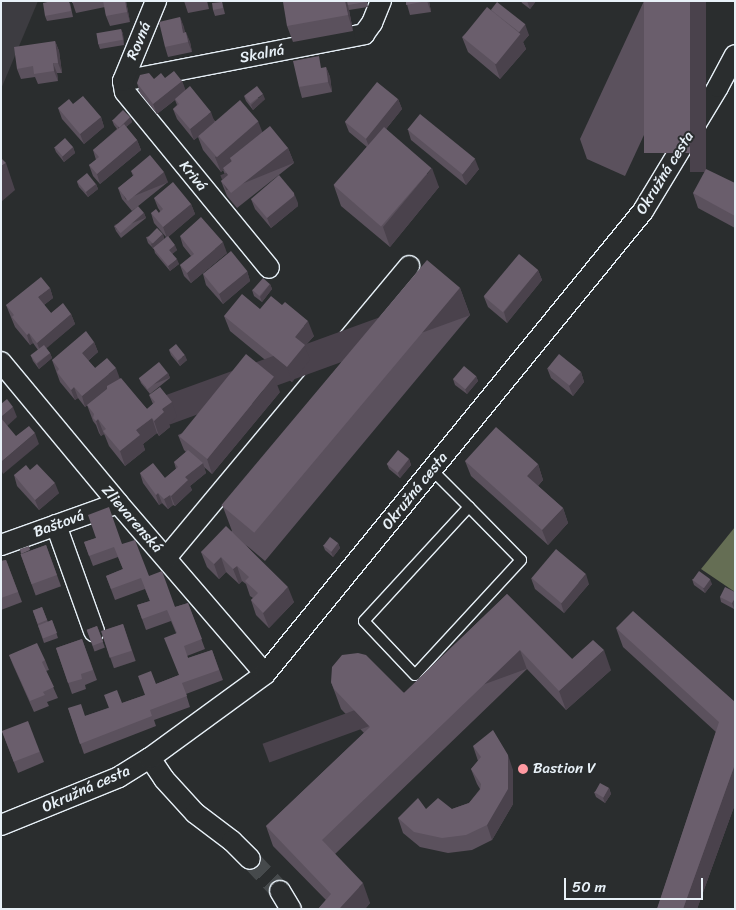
<!DOCTYPE html>
<html>
<head>
<meta charset="utf-8">
<style>
  body { margin:0 }
  #map { position:relative; width:736px; height:910px; overflow:hidden; background:#2a2d2e; font-family:Sriracha,sans-serif }
  div>[style] { position:absolute }
  .built>* { inset:0; background:#3d3c41 }
  .green>* { inset:0; background:#656e54 }
  .minor-tunnel>* { height:20px; margin-top:-10px; transform-origin:0; background:repeating-linear-gradient(90deg,#464a4c 0 20px,transparent 0 30px) }
  .roads { filter:drop-shadow(1px 0 #e8f1f8) drop-shadow(-1px 0 #e8f1f8) drop-shadow(0 1px #e8f1f8) drop-shadow(0 -1px #e8f1f8) }
  .service>* { height:10px; margin:-5px; padding:0 5px; transform-origin:5px; border-radius:5px; background:#2a2d2e }
  .minor>* { height:20px; margin:-10px; padding:0 10px; transform-origin:10px; border-radius:10px; background:#2a2d2e }
  .wall>* { inset:0; background:#5b515d; transform-origin:0 0 }
  .shaded-wall>* { inset:0; background:#4a424c; transform-origin:0 0 }
  .building>* { inset:0; background:#6a5e6c; transform-origin:0 0 }
  .dots>* { width:14px; height:14px; translate:-50% -50%; box-sizing:border-box; border:2px solid #2a2d2e; border-radius:50% }
  span { translate:-50% -50%; white-space:nowrap; text-align:center; line-height:1.15; -webkit-text-stroke:4px #2a2d2e; paint-order:stroke }
  .street-label { font-size:15px; color:#e8f1f8 }
  .poi-label { font-size:15px; color:#e8f1f8 }
  .left { translate:0 -50%; text-align:left }
  .frame { position:absolute; inset:0; border:2px solid #e8f1f8; pointer-events:none }
  .scale { position:absolute; left:564px; top:878px; width:139px; height:22px; box-sizing:border-box; border:2px solid #e8f1f8; border-top:0; padding-left:6px; font-size:15px; line-height:18px; white-space:nowrap; color:#e8f1f8; -webkit-text-stroke:4px #2a2d2e; paint-order:stroke }
</style>
</head>
<body>
<div id="map">
  <div class="built">
    <div style="clip-path:polygon(1px 1px,38px 1px,1px 89px)"></div>
  </div>
  <div class="green">
    <div style="clip-path:polygon(735px 527px,735px 592px,701px 569px)"></div>
  </div>
  <div class="minor-tunnel">
    <div style="left:250px;top:859px;width:44px;rotate:46.8deg"></div>
  </div>
  <div class="roads">
    <div class="service">
      <div style="left:432px;top:470px;width:52px;rotate:45deg"></div>
      <div style="left:469px;top:507px;width:74px;rotate:45.5deg"></div>
      <div style="left:521px;top:560px;width:156px;rotate:132.7deg"></div>
      <div style="left:415px;top:675px;width:74px;rotate:-133.4deg"></div>
      <div style="left:364px;top:621px;width:155px;rotate:-47.4deg"></div>
    </div>
    <div class="minor">
      <div style="left:123px;top:81px;width:246px;rotate:-11deg"></div>
      <div style="left:364px;top:34px;width:14px;rotate:-54deg"></div>
      <div style="left:372px;top:23px;width:24px;rotate:-68deg"></div>
      <div style="left:123px;top:81px;width:11px;rotate:80deg"></div>
      <div style="left:125px;top:92px;width:227px;rotate:50.7deg"></div>
      <div style="left:123px;top:81px;width:87px;rotate:-67.6deg"></div>
      <div style="left:1px;top:362px;width:183px;rotate:50.3deg"></div>
      <div style="left:118px;top:503px;width:225px;rotate:49.3deg"></div>
      <div style="left:56px;top:525px;width:113px;rotate:70.3deg"></div>
      <div style="left:1px;top:545px;width:124px;rotate:-19.7deg"></div>
      <div style="left:166px;top:558px;width:380px;rotate:-50.2deg"></div>
      <div style="left:150px;top:758px;width:25px;rotate:56deg"></div>
      <div style="left:164px;top:779px;width:46px;rotate:47.6deg"></div>
      <div style="left:195px;top:813px;width:46px;rotate:37.1deg"></div>
      <div style="left:232px;top:841px;width:25px;rotate:45deg"></div>
      <div style="left:1px;top:825px;width:127px;rotate:-22.1deg"></div>
      <div style="left:119px;top:777px;width:36px;rotate:-32deg"></div>
      <div style="left:150px;top:758px;width:142px;rotate:-36.1deg"></div>
      <div style="left:265px;top:674px;width:598px;rotate:-50.77deg"></div>
      <div style="left:643px;top:211px;width:145px;rotate:-58.8deg"></div>
      <div style="left:718px;top:87px;width:36px;rotate:-62deg"></div>
      <div style="left:280px;top:891px;width:21px;rotate:59deg"></div>
    </div>
  </div>
  <div class="wall">
    <div style="clip-path:polygon(72px 1px,126px 1px,130px 22px,110px 26px,106px 16px,105px 7px,76px 13px)"></div>
    <div style="clip-path:polygon(184px 1px,207px 1px,209px 9px,188px 13px)"></div>
    <div style="clip-path:polygon(286px 1px,367px 1px,368px 7px,349px 10px,353px 31px,293px 42px,287px 26px)"></div>
    <div style="clip-path:polygon(406px 1px,429px 1px,431px 12px,410px 15px)"></div>
    <div style="clip-path:polygon(521px 1px,536px 1px,530px 9px,522px 3px)"></div>
    <div style="clip-path:polygon(644px 1px,706px 1px,625px 176px,587px 159px,580px 139px)"></div>
    <div style="clip-path:polygon(222px 2px,225px 14px,215px 16px,213px 10px)"></div>
    <div style="clip-path:polygon(70px 3px,73px 17px,47px 21px,45px 16px)"></div>
    <div style="clip-path:polygon(491px 10px,529px 35px,523px 42px,526px 49px,500px 79px,468px 52px,462px 37px)"></div>
    <div style="clip-path:polygon(180px 17px,185px 32px,190px 42px,192px 52px,168px 57px,165px 47px)"></div>
    <div style="clip-path:polygon(121px 29px,123px 34px,124px 45px,100px 49px,98px 43px)"></div>
    <div style="clip-path:polygon(55px 41px,59px 51px,62px 73px,57px 73px,58px 81px,38px 84px,35px 77px,21px 79px,17px 69px)"></div>
    <div style="clip-path:polygon(326px 67px,330px 77px,332px 92px,302px 98px,299px 87px)"></div>
    <div style="clip-path:polygon(165px 78px,182px 81px,185px 90px,215px 121px,262px 132px,288px 148px,294px 163px,237px 208px,227px 196px,221px 181px,226px 177px,223px 170px,221px 172px,203px 150px,198px 137px,194px 140px,177px 119px,173px 109px,177px 105px,175px 100px,157px 114px,140px 93px,137px 83px,154px 79px)"></div>
    <div style="clip-path:polygon(244px 96px,265px 99px,253px 110px,246px 101px)"></div>
    <div style="clip-path:polygon(398px 99px,402px 109px,386px 129px,439px 187px,390px 247px,341px 206px,334px 186px,367px 147px,349px 132px,345px 122px)"></div>
    <div style="clip-path:polygon(73px 104px,101px 117px,104px 127px,84px 144px,62px 119px,58px 108px)"></div>
    <div style="clip-path:polygon(130px 117px,132px 122px,126px 127px,137px 140px,141px 150px,100px 184px,93px 176px,89px 165px,96px 160px,93px 150px,117px 129px,114px 125px,112px 120px)"></div>
    <div style="clip-path:polygon(408px 130px,479px 169px,466px 185px,411px 140px)"></div>
    <div style="clip-path:polygon(54px 147px,73px 147px,75px 153px,64px 162px,56px 152px)"></div>
    <div style="clip-path:polygon(131px 171px,168px 182px,132px 211px,122px 199px,118px 188px,133px 176px)"></div>
    <div style="clip-path:polygon(77px 182px,96px 184px,98px 189px,88px 197px,79px 187px)"></div>
    <div style="clip-path:polygon(735px 183px,735px 228px,698px 208px,693px 193px)"></div>
    <div style="clip-path:polygon(154px 198px,191px 204px,195px 214px,168px 237px,177px 250px,172px 254px,179px 264px,170px 271px,155px 253px,154px 249px,148px 243px,146px 237px,163px 234px,164px 239px,166px 237px,154px 223px,151px 213px,159px 213px,160px 211px,158px 208px)"></div>
    <div style="clip-path:polygon(251px 199px,298px 203px,298px 206px,271px 228px,255px 209px)"></div>
    <div style="clip-path:polygon(144px 213px,146px 218px,121px 238px,116px 231px,114px 226px)"></div>
    <div style="clip-path:polygon(180px 236px,227px 253px,191px 283px,184px 276px,180px 265px,191px 256px,183px 246px)"></div>
    <div style="clip-path:polygon(538px 270px,542px 280px,507px 323px,488px 307px,484px 297px)"></div>
    <div style="clip-path:polygon(247px 271px,250px 281px,223px 304px,206px 285px,203px 274px)"></div>
    <div style="clip-path:polygon(270px 284px,272px 289px,262px 302px,254px 296px,252px 290px)"></div>
    <div style="clip-path:polygon(50px 288px,53px 298px,44px 305px,51px 313px,71px 314px,75px 324px,46px 348px,50px 353px,52px 358px,39px 369px,33px 361px,31px 356px,38px 350px,33px 343px,30px 345px,15px 327px,6px 305px)"></div>
    <div style="clip-path:polygon(460px 288px,470px 315px,265px 561px,246px 545px,294px 602px,269px 628px,256px 615px,251px 600px,253px 598px,250px 596px,246px 584px,242px 581px,239px 584px,226px 572px,219px 579px,207px 567px,201px 552px,232px 531px,223px 507px)"></div>
    <div style="clip-path:polygon(282px 305px,314px 336px,305px 346px,310px 360px,292px 382px,230px 331px,224px 316px)"></div>
    <div style="clip-path:polygon(94px 342px,98px 352px,88px 361px,95px 368px,120px 379px,147px 409px,153px 404px,149px 395px,177px 417px,169px 424px,170px 427px,159px 436px,157px 433px,143px 444px,145px 450px,125px 466px,109px 446px,105px 436px,104px 434px,101px 436px,99px 433px,96px 425px,93px 421px,87px 405px,107px 389px,85px 407px,78px 398px,75px 400px,60px 382px,52px 360px)"></div>
    <div style="clip-path:polygon(169px 350px,187px 360px,180px 366px,171px 355px)"></div>
    <div style="clip-path:polygon(547px 368px,581px 372px,584px 382px,573px 396px,551px 378px)"></div>
    <div style="clip-path:polygon(168px 373px,170px 378px,150px 394px,141px 383px,139px 378px)"></div>
    <div style="clip-path:polygon(476px 376px,478px 381px,467px 394px,455px 385px,453px 379px)"></div>
    <div style="clip-path:polygon(280px 392px,212px 474px,204px 467px,206px 473px,190px 486px,192px 490px,175px 506px,173px 505px,168px 509px,162px 503px,159px 505px,143px 483px,140px 473px,165px 478px,176px 469px,174px 462px,186px 452px,184px 450px,178px 435px)"></div>
    <div style="clip-path:polygon(409px 459px,411px 465px,400px 478px,389px 469px,387px 464px)"></div>
    <div style="clip-path:polygon(465px 461px,538px 464px,543px 480px,538px 486px,563px 508px,568px 523px,548px 545px,471px 476px)"></div>
    <div style="clip-path:polygon(30px 470px,59px 493px,39px 510px,17px 486px,14px 475px)"></div>
    <div style="clip-path:polygon(96px 538px,122px 544px,175px 607px,188px 603px,205px 649px,187px 656px,188px 658px,212px 650px,223px 680px,186px 694px,190px 707px,154px 720px,156px 726px,84px 754px,68px 708px,85px 716px,145px 695px,156px 684px,179px 675px,176px 633px,171px 621px,146px 630px,137px 605px,150px 601px,145px 589px,115px 600px,106px 576px,123px 569px,118px 557px,93px 566px,84px 542px)"></div>
    <div style="clip-path:polygon(338px 543px,340px 548px,333px 557px,325px 550px,323px 545px)"></div>
    <div style="left:46px;top:545px;width:44px;height:27px;rotate:70deg"></div>
    <div style="clip-path:polygon(6px 560px,22px 602px,1px 610px,1px 561px)"></div>
    <div style="clip-path:polygon(531px 578px,589px 584px,564px 613px,535px 589px)"></div>
    <div style="clip-path:polygon(692px 579px,712px 584px,705px 593px,694px 585px)"></div>
    <div style="clip-path:polygon(735px 592px,734px 609px,721px 602px,720px 597px)"></div>
    <div style="clip-path:polygon(507px 594px,572px 659px,611px 670px,566px 710px,527px 669px,335px 854px,370px 903px,365px 909px,318px 909px,326px 900px,273px 846px,266px 826px,364px 733px,341px 709px,331px 682px,404px 693px)"></div>
    <div style="clip-path:polygon(42px 607px,48px 622px,52px 620px,58px 638px,44px 643px,33px 611px)"></div>
    <div style="left:123px;top:624px;width:39px;height:23px;rotate:71deg"></div>
    <div style="left:97px;top:626px;width:23px;height:11px;rotate:70deg"></div>
    <div style="clip-path:polygon(616px 628px,735px 702px,735px 804px,697px 909px,657px 909px,716px 732px,623px 647px)"></div>
    <div style="clip-path:polygon(82px 639px,97px 680px,85px 685px,86px 689px,72px 694px,56px 648px)"></div>
    <div style="clip-path:polygon(9px 655px,45px 660px,49px 670px,46px 671px,58px 698px,47px 702px,49px 706px,34px 712px,13px 665px)"></div>
    <div style="clip-path:polygon(2px 731px,40px 752px,44px 762px,18px 773px)"></div>
    <div style="clip-path:polygon(473px 746px,513px 770px,513px 804px,492px 840px,472px 850px,448px 853px,420px 847px,403px 833px,398px 818px,426px 809px,452px 809px,469px 803px,480px 789px,477px 784px,471px 769px,478px 761px)"></div>
    <div style="clip-path:polygon(609px 788px,611px 794px,605px 803px,596px 797px,594px 792px)"></div>
  </div>
  <div class="shaded-wall">
    <div style="clip-path:polygon(125px 1px,126px 1px,130px 22px,127px 12px)"></div>
    <div style="clip-path:polygon(345px 1px,347px 1px,349px 10px,353px 31px,348px 15px)"></div>
    <div style="clip-path:polygon(427px 1px,429px 1px,431px 12px)"></div>
    <div style="clip-path:polygon(527px 1px,536px 1px,530px 9px)"></div>
    <div style="left:690px;top:1px;width:16px;height:171px"></div>
    <div style="clip-path:polygon(180px 17px,184px 27px,187px 43px,183px 33px)"></div>
    <div style="clip-path:polygon(525px 24px,529px 35px,523px 42px,526px 49px,500px 79px,495px 64px)"></div>
    <div style="clip-path:polygon(121px 29px,123px 34px,124px 45px,123px 40px)"></div>
    <div style="clip-path:polygon(186px 32px,190px 42px,192px 52px,188px 42px)"></div>
    <div style="clip-path:polygon(55px 41px,59px 51px,62px 73px,58px 63px)"></div>
    <div style="clip-path:polygon(53px 63px,57px 73px,58px 81px,54px 71px)"></div>
    <div style="clip-path:polygon(326px 67px,330px 77px,332px 92px,328px 82px)"></div>
    <div style="clip-path:polygon(182px 81px,186px 91px,157px 114px,153px 104px)"></div>
    <div style="clip-path:polygon(263px 94px,265px 99px,253px 110px,251px 105px)"></div>
    <div style="clip-path:polygon(398px 99px,402px 109px,370px 149px,366px 139px)"></div>
    <div style="clip-path:polygon(211px 112px,215px 123px,194px 140px,190px 129px)"></div>
    <div style="clip-path:polygon(101px 117px,104px 127px,84px 144px,80px 134px)"></div>
    <div style="clip-path:polygon(130px 117px,132px 122px,120px 132px,118px 127px)"></div>
    <div style="clip-path:polygon(258px 121px,264px 136px,230px 158px,232px 163px,221px 172px,215px 157px)"></div>
    <div style="clip-path:polygon(137px 140px,141px 150px,100px 184px,97px 174px)"></div>
    <div style="clip-path:polygon(73px 147px,75px 153px,64px 162px,62px 157px)"></div>
    <div style="left:288px;top:148px;width:16px;height:73px;rotate:68deg"></div>
    <div style="clip-path:polygon(475px 159px,479px 169px,466px 185px,462px 175px)"></div>
    <div style="clip-path:polygon(6px 163px,15px 190px,1px 202px,1px 166px)"></div>
    <div style="clip-path:polygon(432px 168px,439px 187px,390px 247px,383px 227px)"></div>
    <div style="left:164px;top:172px;width:11px;height:46px;rotate:68deg"></div>
    <div style="clip-path:polygon(96px 184px,98px 189px,88px 197px,86px 192px)"></div>
    <div style="clip-path:polygon(294px 193px,298px 203px,298px 206px,271px 228px,267px 218px)"></div>
    <div style="clip-path:polygon(191px 204px,195px 214px,167px 238px,163px 227px)"></div>
    <div style="left:144px;top:213px;width:5px;height:32px;rotate:68deg"></div>
    <div style="clip-path:polygon(163px 234px,164px 239px,153px 249px,151px 244px)"></div>
    <div style="clip-path:polygon(223px 242px,227px 253px,191px 283px,187px 273px)"></div>
    <div style="clip-path:polygon(175px 245px,177px 250px,171px 255px,169px 250px)"></div>
    <div style="clip-path:polygon(177px 259px,179px 264px,170px 271px,168px 266px)"></div>
    <div style="clip-path:polygon(538px 270px,542px 280px,507px 323px,504px 312px)"></div>
    <div style="clip-path:polygon(247px 271px,250px 281px,223px 304px,219px 294px)"></div>
    <div style="clip-path:polygon(270px 284px,272px 289px,262px 302px,260px 297px)"></div>
    <div style="clip-path:polygon(50px 288px,53px 298px,41px 307px,38px 297px)"></div>
    <div style="left:460px;top:288px;width:29px;height:320px;rotate:70deg"></div>
    <div style="clip-path:polygon(71px 314px,75px 324px,41px 353px,37px 343px)"></div>
    <div style="clip-path:polygon(308px 321px,314px 336px,305px 346px,310px 360px,292px 382px,287px 367px,295px 337px)"></div>
    <div style="clip-path:polygon(29px 333px,33px 343px,30px 345px,27px 335px)"></div>
    <div style="clip-path:polygon(94px 342px,98px 352px,85px 363px,82px 353px)"></div>
    <div style="clip-path:polygon(50px 353px,52px 358px,39px 369px,37px 364px)"></div>
    <div style="clip-path:polygon(185px 355px,187px 360px,180px 366px,178px 361px)"></div>
    <div style="clip-path:polygon(116px 368px,120px 379px,85px 407px,82px 396px)"></div>
    <div style="clip-path:polygon(581px 372px,584px 382px,573px 396px,569px 386px)"></div>
    <div style="left:168px;top:373px;width:5px;height:26px;rotate:68deg"></div>
    <div style="clip-path:polygon(476px 376px,478px 381px,467px 394px,465px 389px)"></div>
    <div style="clip-path:polygon(274px 377px,280px 392px,212px 474px,207px 459px)"></div>
    <div style="clip-path:polygon(74px 387px,78px 398px,75px 400px,71px 390px)"></div>
    <div style="clip-path:polygon(172px 402px,177px 417px,169px 424px,170px 427px,159px 436px,154px 421px,162px 409px)"></div>
    <div style="clip-path:polygon(13px 407px,17px 417px,5px 428px,1px 417px)"></div>
    <div style="clip-path:polygon(152px 418px,157px 433px,143px 444px,145px 450px,125px 466px,120px 451px,136px 430px)"></div>
    <div style="clip-path:polygon(98px 419px,104px 434px,101px 436px,96px 421px)"></div>
    <div style="clip-path:polygon(35px 433px,39px 444px,3px 474px,1px 469px,1px 462px)"></div>
    <div style="clip-path:polygon(409px 459px,411px 465px,400px 478px,398px 473px)"></div>
    <div style="clip-path:polygon(203px 463px,206px 473px,190px 486px,192px 490px,175px 506px,171px 496px,185px 477px)"></div>
    <div style="clip-path:polygon(538px 464px,543px 480px,533px 491px,527px 476px)"></div>
    <div style="clip-path:polygon(55px 483px,59px 493px,39px 510px,35px 500px)"></div>
    <div style="clip-path:polygon(158px 493px,162px 503px,159px 505px,156px 495px)"></div>
    <div style="clip-path:polygon(170px 495px,173px 505px,168px 509px,164px 499px)"></div>
    <div style="clip-path:polygon(563px 508px,568px 523px,548px 545px,542px 530px)"></div>
    <div style="clip-path:polygon(338px 543px,340px 548px,333px 557px,331px 552px)"></div>
    <div style="clip-path:polygon(221px 557px,226px 572px,219px 579px,214px 564px)"></div>
    <div style="clip-path:polygon(237px 566px,242px 581px,239px 584px,233px 569px)"></div>
    <div style="clip-path:polygon(586px 574px,589px 584px,564px 613px,561px 603px)"></div>
    <div style="clip-path:polygon(710px 579px,712px 584px,705px 593px,703px 588px)"></div>
    <div style="clip-path:polygon(288px 587px,294px 602px,269px 628px,263px 613px)"></div>
    <div style="clip-path:polygon(735px 598px,735px 608px,734px 609px,732px 603px)"></div>
    <div style="left:520px;top:650px;width:20px;height:274px;rotate:70deg"></div>
    <div style="clip-path:polygon(604px 650px,611px 670px,566px 710px,559px 691px)"></div>
    <div style="clip-path:polygon(508px 755px,513px 770px,513px 804px,492px 840px,487px 825px)"></div>
    <div style="clip-path:polygon(735px 764px,735px 804px,697px 909px,683px 909px)"></div>
    <div style="clip-path:polygon(609px 788px,611px 794px,605px 803px,603px 798px)"></div>
    <div style="clip-path:polygon(363px 883px,370px 903px,365px 909px,339px 909px)"></div>
  </div>
  <div class="building">
    <div style="clip-path:polygon(52px 1px,69px 1px,71px 11px,45px 16px,43px 3px)"></div>
    <div style="clip-path:polygon(72px 1px,80px 1px,72px 3px)"></div>
    <div style="clip-path:polygon(103px 1px,125px 1px,127px 12px,106px 16px)"></div>
    <div style="clip-path:polygon(286px 1px,345px 1px,348px 15px,287px 26px,283px 2px)"></div>
    <div style="clip-path:polygon(347px 1px,366px 1px,366px 2px,348px 5px)"></div>
    <div style="clip-path:polygon(406px 1px,427px 1px,406px 5px)"></div>
    <div style="left:644px;top:1px;width:46px;height:152px"></div>
    <div style="clip-path:polygon(222px 2px,223px 8px,213px 10px,212px 3px)"></div>
    <div style="left:497px;top:2px;width:36px;height:10px;rotate:38deg"></div>
    <div style="left:487px;top:7px;width:43px;height:39px;rotate:39deg"></div>
    <div style="clip-path:polygon(180px 17px,183px 33px,186px 32px,188px 42px,165px 47px,159px 22px)"></div>
    <div style="left:121px;top:29px;width:11px;height:25px;rotate:80deg"></div>
    <div style="clip-path:polygon(55px 41px,58px 63px,53px 63px,54px 71px,34px 74px,33px 66px,17px 69px,14px 47px)"></div>
    <div style="clip-path:polygon(319px 56px,321px 68px,326px 67px,328px 82px,299px 87px,293px 61px)"></div>
    <div style="clip-path:polygon(174px 71px,182px 81px,153px 104px,137px 83px,140px 75px,149px 73px,154px 79px,161px 73px,165px 78px)"></div>
    <div style="left:377px;top:82px;width:27px;height:51px;rotate:39deg"></div>
    <div style="clip-path:polygon(190px 86px,211px 112px,190px 129px,173px 109px,179px 104px,175px 99px)"></div>
    <div style="left:257px;top:86px;width:10px;height:16px;rotate:53deg"></div>
    <div style="clip-path:polygon(83px 96px,101px 117px,80px 134px,58px 108px,69px 99px,73px 104px)"></div>
    <div style="left:240px;top:100px;width:28px;height:55px;rotate:49deg"></div>
    <div style="left:123px;top:110px;width:10px;height:15px;rotate:45deg"></div>
    <div style="left:420px;top:114px;width:71px;height:20px;rotate:39deg"></div>
    <div style="clip-path:polygon(124px 124px,137px 140px,97px 174px,89px 165px,99px 157px,93px 150px)"></div>
    <div style="clip-path:polygon(270px 126px,288px 148px,231px 193px,221px 181px,228px 175px,223px 168px,232px 161px,230px 158px)"></div>
    <div style="left:384px;top:127px;width:63px;height:77px;rotate:41deg"></div>
    <div style="left:65px;top:138px;width:12px;height:14px;rotate:48deg"></div>
    <div style="clip-path:polygon(150px 155px,164px 172px,128px 201px,118px 188px,134px 175px,131px 171px)"></div>
    <div style="clip-path:polygon(1px 158px,6px 163px,1px 166px)"></div>
    <div style="clip-path:polygon(706px 169px,735px 183px,735px 216px,693px 193px)"></div>
    <div style="left:87px;top:173px;width:14px;height:13px;rotate:51deg"></div>
    <div style="clip-path:polygon(279px 175px,294px 193px,294px 196px,267px 218px,251px 199px)"></div>
    <div style="clip-path:polygon(173px 182px,191px 204px,163px 227px,151px 213px,156px 209px,159px 213px,163px 209px,154px 198px)"></div>
    <div style="left:138px;top:206px;width:9px;height:31px;rotate:49deg"></div>
    <div style="clip-path:polygon(201px 217px,223px 242px,187px 273px,180px 265px,194px 254px,180px 236px)"></div>
    <div style="left:157px;top:228px;width:8px;height:14px;rotate:45deg"></div>
    <div style="clip-path:polygon(168px 236px,175px 245px,169px 250px,177px 259px,168px 266px,153px 248px)"></div>
    <div style="left:231px;top:251px;width:26px;height:36px;rotate:51deg"></div>
    <div style="left:519px;top:254px;width:25px;height:55px;rotate:40deg"></div>
    <div style="left:427px;top:260px;width:43px;height:320px;rotate:40deg"></div>
    <div style="clip-path:polygon(41px 277px,50px 288px,38px 297px,51px 313px,63px 303px,71px 314px,37px 343px,29px 333px,27px 335px,12px 317px,14px 315px,6px 305px)"></div>
    <div style="left:263px;top:278px;width:9px;height:16px;rotate:41deg"></div>
    <div style="clip-path:polygon(242px 294px,260px 309px,271px 296px,282px 305px,285px 302px,308px 321px,295px 337px,305px 345px,287px 367px,224px 316px)"></div>
    <div style="clip-path:polygon(86px 331px,94px 342px,82px 353px,95px 368px,107px 358px,116px 368px,82px 396px,74px 387px,71px 390px,57px 372px,59px 369px,52px 360px)"></div>
    <div style="left:176px;top:344px;width:14px;height:9px;rotate:51deg"></div>
    <div style="left:44px;top:345px;width:10px;height:17px;rotate:53deg"></div>
    <div style="left:246px;top:354px;width:36px;height:106px;rotate:39deg"></div>
    <div style="left:559px;top:354px;width:28px;height:18px;rotate:39deg"></div>
    <div style="left:159px;top:362px;width:14px;height:26px;rotate:51deg"></div>
    <div style="left:464px;top:366px;width:16px;height:17px;rotate:40deg"></div>
    <div style="clip-path:polygon(121px 378px,147px 409px,155px 402px,149px 395px,160px 387px,172px 402px,162px 409px,164px 412px,154px 421px,152px 418px,136px 430px,140px 435px,120px 451px,103px 431px,106px 429px,98px 419px,96px 421px,93px 418px,94px 414px,87px 405px,107px 389px,107px 386px)"></div>
    <div style="clip-path:polygon(7px 399px,13px 407px,1px 417px,1px 404px)"></div>
    <div style="clip-path:polygon(1px 418px,16px 436px,29px 426px,35px 433px,1px 462px)"></div>
    <div style="clip-path:polygon(496px 427px,538px 464px,527px 476px,563px 508px,542px 530px,465px 461px)"></div>
    <div style="clip-path:polygon(188px 450px,203px 463px,185px 477px,188px 480px,171px 496px,170px 495px,164px 499px,158px 493px,156px 495px,140px 473px,153px 463px,165px 478px,178px 467px,174px 462px)"></div>
    <div style="left:398px;top:450px;width:14px;height:18px;rotate:39deg"></div>
    <div style="clip-path:polygon(37px 464px,55px 483px,35px 500px,14px 475px,26px 465px,30px 470px)"></div>
    <div style="clip-path:polygon(109px 507px,122px 544px,135px 540px,149px 576px,162px 571px,175px 607px,188px 603px,202px 639px,184px 646px,188px 658px,212px 650px,219px 670px,182px 683px,187px 696px,150px 710px,152px 716px,80px 744px,68px 708px,81px 704px,85px 716px,109px 708px,104px 695px,117px 690px,122px 703px,145px 695px,138px 676px,151px 671px,156px 684px,179px 675px,164px 638px,177px 633px,167px 610px,142px 619px,137px 605px,150px 601px,141px 578px,111px 589px,106px 576px,123px 569px,114px 547px,89px 556px,84px 542px,96px 538px,88px 515px)"></div>
    <div style="clip-path:polygon(226px 526px,288px 587px,263px 613px,251px 600px,258px 593px,245px 581px,249px 577px,237px 566px,233px 569px,221px 557px,214px 564px,201px 552px)"></div>
    <div style="left:330px;top:537px;width:10px;height:11px;rotate:37deg"></div>
    <div style="left:46px;top:545px;width:32px;height:27px;rotate:70deg"></div>
    <div style="clip-path:polygon(29px 546px,30px 550px,21px 554px,20px 549px)"></div>
    <div style="left:556px;top:549px;width:39px;height:38px;rotate:40deg"></div>
    <div style="clip-path:polygon(6px 560px,18px 592px,1px 598px,1px 561px)"></div>
    <div style="left:699px;top:571px;width:14px;height:11px;rotate:36deg"></div>
    <div style="clip-path:polygon(725px 587px,735px 592px,735px 598px,732px 603px,720px 597px)"></div>
    <div style="clip-path:polygon(507px 594px,572px 659px,593px 640px,604px 650px,559px 691px,520px 650px,322px 840px,363px 883px,339px 909px,318px 909px,331px 894px,266px 826px,370px 727px,334px 689px,331px 682px,332px 667px,342px 655px,358px 653px,366px 655px,404px 693px)"></div>
    <div style="left:42px;top:607px;width:14px;height:10px;rotate:69deg"></div>
    <div style="clip-path:polygon(633px 611px,735px 702px,735px 764px,683px 909px,657px 909px,719px 722px,616px 628px)"></div>
    <div style="left:52px;top:620px;width:14px;height:15px;rotate:69deg"></div>
    <div style="left:123px;top:624px;width:28px;height:23px;rotate:72deg"></div>
    <div style="left:97px;top:626px;width:17px;height:11px;rotate:69deg"></div>
    <div style="clip-path:polygon(82px 639px,93px 670px,81px 674px,82px 679px,68px 683px,56px 648px)"></div>
    <div style="clip-path:polygon(37px 643px,45px 660px,42px 662px,54px 687px,43px 692px,45px 695px,30px 701px,9px 655px)"></div>
    <div style="left:28px;top:721px;width:33px;height:28px;rotate:69deg"></div>
    <div style="clip-path:polygon(493px 730px,508px 755px,508px 789px,487px 825px,466px 835px,442px 838px,414px 832px,398px 818px,418px 798px,426px 809px,438px 798px,452px 809px,469px 803px,480px 790px,481px 784px,471px 769px,481px 757px,473px 746px)"></div>
    <div style="left:600px;top:783px;width:10px;height:11px;rotate:29deg"></div>
  </div>
  <div class="dots">
    <div style="left:523px;top:769px;background:#ff9aa2"></div>
  </div>
  <div class="street-label">
    <span style="left:139px;top:41px;rotate:-67deg">Rovná</span>
    <span style="left:262px;top:54px;rotate:-11deg">Skalná</span>
    <span style="left:665px;top:173px;rotate:-58deg">Okružná cesta</span>
    <span style="left:193px;top:176px;rotate:51deg">Krivá</span>
    <span style="left:415px;top:491px;rotate:-51deg">Okružná cesta</span>
    <span style="left:132px;top:519px;rotate:49deg">Zlievarenská</span>
    <span style="left:59px;top:524px;rotate:-20deg">Baštová</span>
    <span style="left:86px;top:789px;rotate:-24deg">Okružná cesta</span>
  </div>
  <div class="poi-label">
    <span class="left" style="left:533px;top:769px">Bastion V</span>
  </div>
  <div class="frame"></div>
  <div class="scale">50 m</div>
</div>
</body>
</html>
